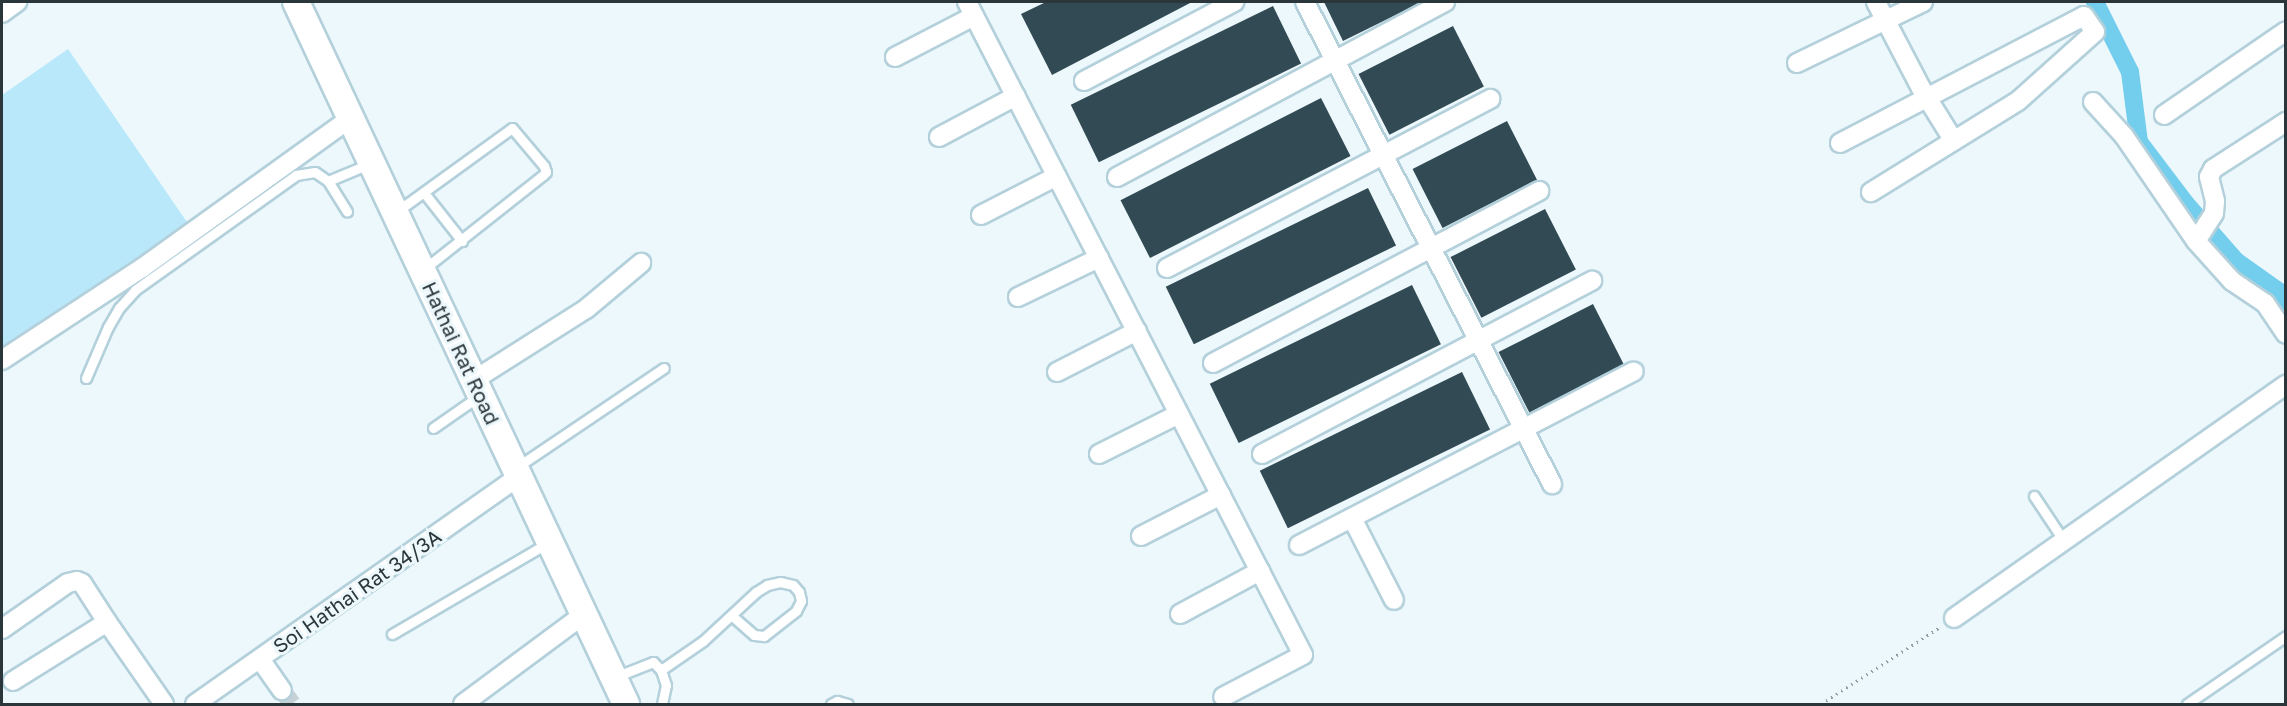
<!DOCTYPE html>
<html>
<head>
<meta charset="utf-8">
<style>
  body { margin:0 }
  #map { position:relative; width:2287px; height:706px; overflow:hidden; background:#ecf8fc; font-family:"Golos Text",sans-serif }
  div>[style] { position:absolute }
  .green>* { inset:0; background:#b8e8fa }
  .canal>* { height:18px; margin:-9px; padding:0 9px; transform-origin:9px; border-radius:9px; background:#73cdec }
  .building>* { inset:0; background:#314a53; transform-origin:0 0 }
  .minor-tunnel>* { height:18px; margin-top:-9px; transform-origin:0; background:repeating-linear-gradient(90deg,#c5d1d5 0 18px,transparent 0 27px) }
  .path>* { height:3px; margin-top:-1.5px; transform-origin:0; background:repeating-linear-gradient(90deg,#929ea2 0 1.5px,transparent 0 6px) }
  .roads { filter:drop-shadow(2px 0 #b3d0db) drop-shadow(-2px 0 #b3d0db) drop-shadow(0 2px #b3d0db) drop-shadow(0 -2px #b3d0db) }
  .service>* { height:9px; margin:-4.5px; padding:0 4.5px; transform-origin:4.5px; border-radius:4.5px; background:#fff }
  .minor>* { height:18px; margin:-9px; padding:0 9px; transform-origin:9px; border-radius:9px; background:#fff }
  .secondary>* { height:26px; margin:-13px; padding:0 13px; transform-origin:13px; border-radius:13px; background:#fff }
  span { translate:-50% -50%; white-space:nowrap; text-align:center; line-height:1.15; -webkit-text-stroke:6px #ecf8fc; paint-order:stroke }
  .street-label { font-size:20px; color:#2b363a }
  .frame { position:absolute; inset:0; border:3px solid #2b363a; pointer-events:none }
</style>
</head>
<body>
<div id="map">
  <div class="green">
    <div style="clip-path:polygon(68px 49px,189px 225px,2px 354px,2px 95px)"></div>
  </div>
  <div class="canal">
    <div style="left:2095px;top:2px;width:78px;rotate:63.4deg"></div>
    <div style="left:2130px;top:72px;width:71px;rotate:82.7deg"></div>
    <div style="left:2139px;top:142px;width:78px;rotate:52.8deg"></div>
    <div style="left:2186px;top:204px;width:76px;rotate:48.7deg"></div>
    <div style="left:2236px;top:261px;width:52px;rotate:35.5deg"></div>
    <div style="left:2278px;top:291px;width:14px;rotate:54deg"></div>
  </div>
  <div class="building">
    <div style="clip-path:polygon(1046px 2px,1192px 2px,1052px 75px,1021px 14px)"></div>
    <div style="clip-path:polygon(1324px 2px,1422px 2px,1343px 41px)"></div>
    <div style="left:1273px;top:6px;width:64px;height:225px;rotate:64deg"></div>
    <div style="left:1453px;top:26px;width:68px;height:106px;rotate:63deg"></div>
    <div style="left:1321px;top:98px;width:65px;height:225px;rotate:63deg"></div>
    <div style="left:1507px;top:121px;width:66px;height:106px;rotate:63deg"></div>
    <div style="left:1368px;top:188px;width:64px;height:225px;rotate:64deg"></div>
    <div style="left:1545px;top:209px;width:68px;height:106px;rotate:63deg"></div>
    <div style="left:1412px;top:285px;width:66px;height:225px;rotate:64deg"></div>
    <div style="left:1593px;top:304px;width:68px;height:106px;rotate:63deg"></div>
    <div style="left:1462px;top:372px;width:64px;height:225px;rotate:64deg"></div>
  </div>
  <div class="minor-tunnel">
    <div style="left:282px;top:690px;width:17px;rotate:54deg"></div>
  </div>
  <div class="path">
    <div style="left:1821px;top:704px;width:142px;rotate:-32.9deg"></div>
  </div>
  <div class="roads">
    <div class="service">
      <div style="left:328px;top:181px;width:36px;rotate:58deg"></div>
      <div style="left:425px;top:194px;width:60px;rotate:51.8deg"></div>
      <div style="left:396px;top:212px;width:143px;rotate:-35.9deg"></div>
      <div style="left:512px;top:128px;width:50px;rotate:49.9deg"></div>
      <div style="left:544px;top:166px;width:6px;rotate:72deg"></div>
      <div style="left:546px;top:172px;width:4px;rotate:135deg"></div>
      <div style="left:543px;top:175px;width:152px;rotate:141.7deg"></div>
      <div style="left:86px;top:378px;width:56px;rotate:-66.7deg"></div>
      <div style="left:108px;top:327px;width:22px;rotate:-60deg"></div>
      <div style="left:119px;top:308px;width:24px;rotate:-48deg"></div>
      <div style="left:135px;top:290px;width:198px;rotate:-35.5deg"></div>
      <div style="left:296px;top:175px;width:19px;rotate:-9deg"></div>
      <div style="left:315px;top:172px;width:16px;rotate:35deg"></div>
      <div style="left:328px;top:181px;width:44px;rotate:-22.5deg"></div>
      <div style="left:433px;top:428px;width:56px;rotate:-34.8deg"></div>
      <div style="left:517px;top:467px;width:177px;rotate:-34deg"></div>
      <div style="left:2034px;top:496px;width:54px;rotate:56.3deg"></div>
      <div style="left:392px;top:634px;width:181px;rotate:-30.3deg"></div>
      <div style="left:661px;top:670px;width:16px;rotate:72deg"></div>
      <div style="left:666px;top:685px;width:19px;rotate:102deg"></div>
      <div style="left:615px;top:677px;width:41px;rotate:-21.5deg"></div>
      <div style="left:653px;top:662px;width:11px;rotate:45deg"></div>
      <div style="left:661px;top:670px;width:51px;rotate:-34.6deg"></div>
      <div style="left:703px;top:641px;width:72px;rotate:-42.8deg"></div>
      <div style="left:756px;top:592px;width:13px;rotate:-32deg"></div>
      <div style="left:767px;top:585px;width:13px;rotate:-13deg"></div>
      <div style="left:780px;top:582px;width:13px;rotate:13deg"></div>
      <div style="left:793px;top:585px;width:9px;rotate:49deg"></div>
      <div style="left:799px;top:592px;width:9px;rotate:77deg"></div>
      <div style="left:801px;top:601px;width:11px;rotate:117deg"></div>
      <div style="left:796px;top:611px;width:41px;rotate:142deg"></div>
      <div style="left:764px;top:636px;width:10px;rotate:-174deg"></div>
      <div style="left:754px;top:635px;width:29px;rotate:-139deg"></div>
      <div style="left:831px;top:704px;width:7px;rotate:-27deg"></div>
      <div style="left:837px;top:701px;width:11px;rotate:15deg"></div>
      <div style="left:2187px;top:704px;width:120px;rotate:-34.5deg"></div>
    </div>
    <div class="minor">
      <div style="left:967px;top:2px;width:734px;rotate:62.77deg"></div>
      <div style="left:1303px;top:655px;width:90px;rotate:152.3deg"></div>
      <div style="left:1305px;top:2px;width:542px;rotate:62.87deg"></div>
      <div style="left:1876px;top:2px;width:97px;rotate:62.4deg"></div>
      <div style="left:1921px;top:88px;width:62px;rotate:58.1deg"></div>
      <div style="left:2px;top:13px;width:19px;rotate:-36deg"></div>
      <div style="left:895px;top:57px;width:89px;rotate:-27.4deg"></div>
      <div style="left:1797px;top:63px;width:140px;rotate:-25.8deg"></div>
      <div style="left:1084px;top:81px;width:170px;rotate:-27.8deg"></div>
      <div style="left:2093px;top:102px;width:46px;rotate:47.6deg"></div>
      <div style="left:2124px;top:136px;width:127px;rotate:55.6deg"></div>
      <div style="left:2196px;top:241px;width:54px;rotate:48deg"></div>
      <div style="left:2232px;top:281px;width:40px;rotate:34deg"></div>
      <div style="left:2265px;top:303px;width:37px;rotate:56deg"></div>
      <div style="left:2164px;top:115px;width:148px;rotate:-34.5deg"></div>
      <div style="left:939px;top:137px;width:87px;rotate:-28deg"></div>
      <div style="left:1840px;top:143px;width:275px;rotate:-27.5deg"></div>
      <div style="left:2084px;top:16px;width:19px;rotate:55deg"></div>
      <div style="left:2095px;top:32px;width:103px;rotate:138.1deg"></div>
      <div style="left:2018px;top:101px;width:173px;rotate:148.2deg"></div>
      <div style="left:1117px;top:177px;width:372px;rotate:-28.1deg"></div>
      <div style="left:981px;top:215px;width:85px;rotate:-27.2deg"></div>
      <div style="left:2196px;top:241px;width:33px;rotate:-57deg"></div>
      <div style="left:2214px;top:213px;width:12px;rotate:-85deg"></div>
      <div style="left:2215px;top:201px;width:25px;rotate:-104deg"></div>
      <div style="left:2209px;top:177px;width:9px;rotate:-63deg"></div>
      <div style="left:2213px;top:169px;width:87px;rotate:-32.8deg"></div>
      <div style="left:1167px;top:268px;width:365px;rotate:-27.6deg"></div>
      <div style="left:1018px;top:297px;width:90px;rotate:-25.7deg"></div>
      <div style="left:2px;top:360px;width:168px;rotate:-33.3deg"></div>
      <div style="left:142px;top:268px;width:257px;rotate:-35.7deg"></div>
      <div style="left:1213px;top:363px;width:369px;rotate:-27.8deg"></div>
      <div style="left:1057px;top:372px;width:90px;rotate:-27.1deg"></div>
      <div style="left:474px;top:380px;width:133px;rotate:-32.4deg"></div>
      <div style="left:586px;top:309px;width:72px;rotate:-39.9deg"></div>
      <div style="left:1099px;top:454px;width:89px;rotate:-26.6deg"></div>
      <div style="left:1262px;top:454px;width:373px;rotate:-27.7deg"></div>
      <div style="left:1352px;top:518px;width:92px;rotate:62.9deg"></div>
      <div style="left:1141px;top:536px;width:90px;rotate:-27.1deg"></div>
      <div style="left:1299px;top:545px;width:377px;rotate:-27.4deg"></div>
      <div style="left:1180px;top:614px;width:91px;rotate:-28.3deg"></div>
      <div style="left:1954px;top:618px;width:406px;rotate:-35.1deg"></div>
      <div style="left:2px;top:629px;width:80px;rotate:-34.9deg"></div>
      <div style="left:68px;top:583px;width:9px;rotate:-13deg"></div>
      <div style="left:77px;top:581px;width:5px;rotate:22deg"></div>
      <div style="left:82px;top:583px;width:46px;rotate:57.3deg"></div>
      <div style="left:260px;top:659px;width:38px;rotate:55deg"></div>
      <div style="left:13px;top:681px;width:111px;rotate:-32.1deg"></div>
      <div style="left:107px;top:622px;width:100px;rotate:55.2deg"></div>
      <div style="left:195px;top:704px;width:396px;rotate:-35.1deg"></div>
      <div style="left:463px;top:704px;width:149px;rotate:-36.6deg"></div>
    </div>
    <div class="secondary">
      <div style="left:296px;top:2px;width:776px;rotate:64.82deg"></div>
    </div>
  </div>
  <div class="street-label">
    <span style="left:461px;top:353px;rotate:65deg">Hathai Rat Road</span>
    <span style="left:357px;top:591px;rotate:-35deg">Soi Hathai Rat 34/3A</span>
  </div>
  <div class="frame"></div>
</div>
</body>
</html>
